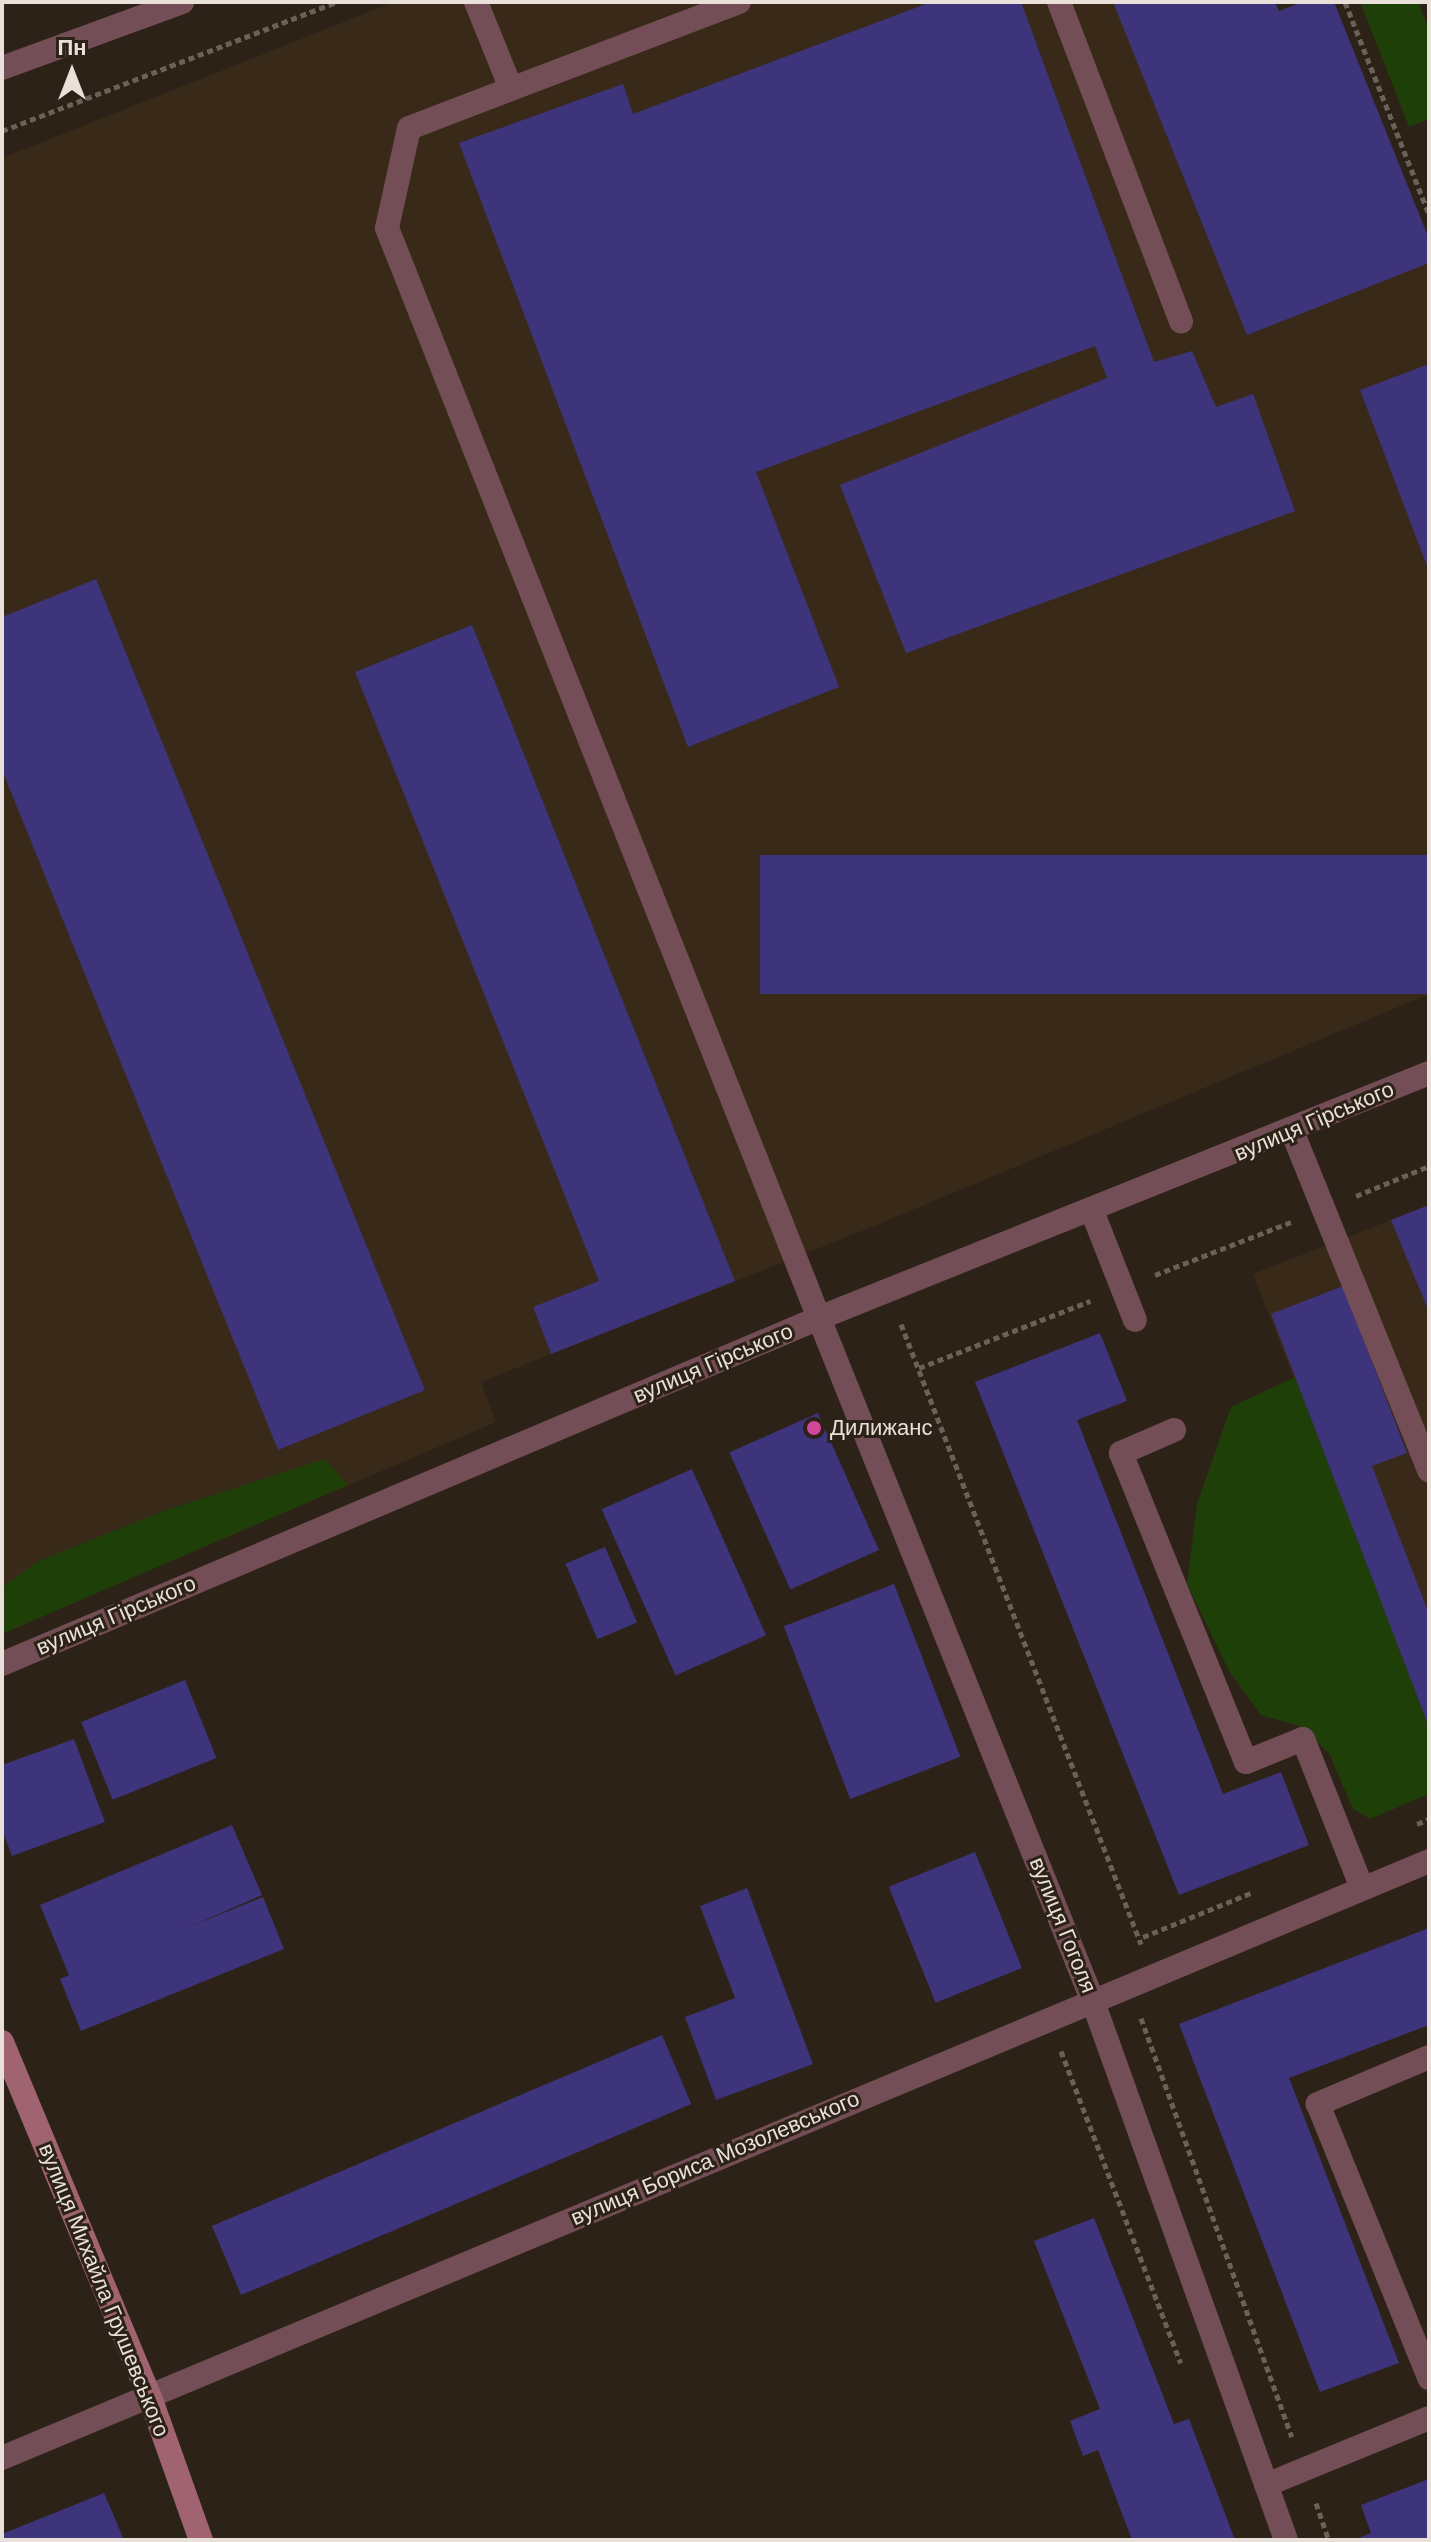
<!DOCTYPE html>
<html>
<head>
<meta charset="utf-8">
<style>
  body { margin:0 }
  #map { position:relative; width:1431px; height:2542px; overflow:hidden; background:#2d2217; font-family:Arial,sans-serif }
  div>[style] { position:absolute }
  .built>* { inset:0; background:#392918 }
  .green>* { inset:0; background:#1f3f09 }
  .building>* { inset:0; background:#3e347b; transform-origin:0 0 }
  .path>* { height:5px; margin-top:-2.5px; transform-origin:0; background:repeating-linear-gradient(90deg,#6b6157 0 6px,transparent 0 10px) }
  .lane>* { height:24px; margin:-12px; padding:0 12px; transform-origin:12px; border-radius:12px; background:#744e56 }
  .street>* { height:24px; margin:-12px; padding:0 12px; transform-origin:12px; border-radius:12px; background:#744e56 }
  .secondary>* { height:24px; margin:-12px; padding:0 12px; transform-origin:12px; border-radius:12px; background:#a06471 }
  .dots>* { width:22px; height:22px; translate:-50% -50%; box-sizing:border-box; border:4px solid #2d2217; border-radius:50% }
  span { translate:-50% -50%; white-space:nowrap; text-align:center; line-height:1.15; -webkit-text-stroke:6px #2d2217; paint-order:stroke }
  .street-label { font-size:22px; color:#e8e0d9 }
  .poi-label { font-size:22px; color:#e8e0d9 }
  .left { translate:0 -50%; text-align:left }
  .frame { position:absolute; inset:0; border:4px solid #e8e0d9; pointer-events:none }
  .north { position:absolute; left:32px; top:32px; width:80px; height:80px; -webkit-text-stroke:6px #2d2217; paint-order:stroke; rotate:0deg; font-size:22px; font-weight:700; line-height:32px; text-align:center; color:#e8e0d9 }
  .north::after { content:''; display:block; margin:auto; width:28px; height:36px; background:#e8e0d9; clip-path:polygon(50% 0,100% 100%,50% 72%,0 100%) }
</style>
</head>
<body>
<div id="map">
  <div class="built">
    <div style="clip-path:polygon(394px 2px,1275px 2px,1279px 11px,1302px 2px,1334px 2px,1429px 239px,1429px 994px,862px 1231px,481px 1382px,496px 1422px,2px 1634px,2px 158px)"></div>
    <div style="clip-path:polygon(1429px 1205px,1429px 1727px,1253px 1274px)"></div>
  </div>
  <div class="green">
    <div style="clip-path:polygon(1360px 2px,1418px 2px,1429px 29px,1429px 119px,1409px 127px)"></div>
    <div style="clip-path:polygon(1295px 1377px,1429px 1727px,1429px 1794px,1370px 1819px,1353px 1809px,1329px 1753px,1299px 1726px,1261px 1715px,1229px 1671px,1187px 1584px,1197px 1504px,1231px 1407px)"></div>
    <div style="clip-path:polygon(325px 1459px,348px 1485px,2px 1634px,2px 1587px,39px 1561px,163px 1511px)"></div>
  </div>
  <div class="building">
    <div style="clip-path:polygon(931px 2px,1021px 2px,1154px 362px,1192px 351px,1216px 407px,1253px 394px,1295px 511px,906px 653px,840px 485px,1107px 378px,1095px 346px,756px 472px,839px 687px,688px 747px,459px 143px,623px 84px,633px 114px)"></div>
    <div style="clip-path:polygon(1113px 2px,1275px 2px,1279px 11px,1302px 2px,1334px 2px,1429px 239px,1429px 263px,1247px 335px)"></div>
    <div style="clip-path:polygon(1429px 364px,1429px 571px,1360px 390px)"></div>
    <div style="clip-path:polygon(96px 579px,425px 1390px,278px 1450px,2px 770px,2px 617px)"></div>
    <div style="clip-path:polygon(472px 625px,735px 1281px,551px 1354px,533px 1307px,599px 1281px,355px 672px)"></div>
    <div style="left:1429px;top:855px;width:139px;height:669px;rotate:90deg"></div>
    <div style="clip-path:polygon(1429px 1205px,1429px 1312px,1391px 1220px)"></div>
    <div style="clip-path:polygon(1343px 1286px,1407px 1453px,1372px 1466px,1429px 1614px,1429px 1727px,1271px 1314px)"></div>
    <div style="clip-path:polygon(1100px 1333px,1127px 1401px,1077px 1420px,1223px 1794px,1281px 1772px,1309px 1845px,1179px 1895px,975px 1382px)"></div>
    <div style="left:818px;top:1413px;width:150px;height:97px;rotate:66deg"></div>
    <div style="left:692px;top:1469px;width:182px;height:99px;rotate:66deg"></div>
    <div style="left:605px;top:1547px;width:82px;height:43px;rotate:67deg"></div>
    <div style="left:894px;top:1584px;width:185px;height:118px;rotate:69deg"></div>
    <div style="left:185px;top:1680px;width:84px;height:112px;rotate:68deg"></div>
    <div style="clip-path:polygon(74px 1739px,105px 1822px,12px 1856px,2px 1830px,2px 1765px)"></div>
    <div style="clip-path:polygon(232px 1825px,262px 1895px,189px 1927px,263px 1897px,284px 1949px,81px 2031px,60px 1979px,69px 1975px,40px 1905px)"></div>
    <div style="left:975px;top:1852px;width:125px;height:93px;rotate:68deg"></div>
    <div style="clip-path:polygon(747px 1888px,813px 2064px,716px 2100px,685px 2017px,735px 1998px,700px 1906px)"></div>
    <div style="clip-path:polygon(1429px 1928px,1429px 2025px,1289px 2078px,1399px 2363px,1320px 2392px,1179px 2024px)"></div>
    <div style="left:662px;top:2035px;width:75px;height:489px;rotate:67deg"></div>
    <div style="clip-path:polygon(1094px 2218px,1174px 2424px,1189px 2419px,1235px 2540px,1132px 2540px,1098px 2450px,1083px 2456px,1070px 2421px,1100px 2409px,1034px 2241px)"></div>
    <div style="clip-path:polygon(1429px 2479px,1429px 2540px,1354px 2540px,1371px 2533px,1361px 2505px)"></div>
    <div style="clip-path:polygon(104px 2493px,124px 2540px,2px 2540px,2px 2534px)"></div>
  </div>
  <div class="path">
    <div style="left:1345px;top:2px;width:228px;rotate:68.4deg"></div>
    <div style="left:2px;top:131px;width:358px;rotate:-21.1deg"></div>
    <div style="left:1356px;top:1196px;width:79px;rotate:-22.3deg"></div>
    <div style="left:1155px;top:1275px;width:146px;rotate:-21.3deg"></div>
    <div style="left:901px;top:1324px;width:665px;rotate:68.84deg"></div>
    <div style="left:919px;top:1368px;width:184px;rotate:-21.4deg"></div>
    <div style="left:1417px;top:1824px;width:13px;rotate:-23deg"></div>
    <div style="left:1143px;top:1937px;width:119px;rotate:-22.2deg"></div>
    <div style="left:1141px;top:2018px;width:445px;rotate:70.2deg"></div>
    <div style="left:1061px;top:2051px;width:334px;rotate:69deg"></div>
    <div style="left:1316px;top:2503px;width:39px;rotate:71deg"></div>
  </div>
  <div class="lane">
    <div style="left:476px;top:2px;width:91px;rotate:68deg"></div>
    <div style="left:739px;top:2px;width:353px;rotate:159.1deg"></div>
    <div style="left:409px;top:128px;width:102px;rotate:102.4deg"></div>
    <div style="left:387px;top:228px;width:1172px;rotate:68.38deg"></div>
    <div style="left:1059px;top:2px;width:342px;rotate:69.1deg"></div>
    <div style="left:1292px;top:1131px;width:366px;rotate:68deg"></div>
    <div style="left:1092px;top:1211px;width:117px;rotate:68.5deg"></div>
    <div style="left:1174px;top:1430px;width:58px;rotate:156.5deg"></div>
    <div style="left:1121px;top:1453px;width:333px;rotate:68deg"></div>
    <div style="left:1246px;top:1762px;width:61px;rotate:-22deg"></div>
    <div style="left:1303px;top:1739px;width:160px;rotate:68.4deg"></div>
    <div style="left:1429px;top:2057px;width:121px;rotate:157.1deg"></div>
    <div style="left:1318px;top:2104px;width:296px;rotate:67.9deg"></div>
    <div style="left:1266px;top:2485px;width:176px;rotate:-22.3deg"></div>
  </div>
  <div class="street">
    <div style="left:2px;top:68px;width:192px;rotate:-20.1deg"></div>
    <div style="left:819px;top:1318px;width:734px;rotate:68.16deg"></div>
    <div style="left:1092px;top:1999px;width:575px;rotate:70.27deg"></div>
    <div style="left:2px;top:1664px;width:887px;rotate:-22.95deg"></div>
    <div style="left:819px;top:1318px;width:657px;rotate:-21.88deg"></div>
    <div style="left:2px;top:2458px;width:1547px;rotate:-22.7deg"></div>
  </div>
  <div class="secondary">
    <div style="left:2px;top:2042px;width:385px;rotate:67.4deg"></div>
    <div style="left:150px;top:2397px;width:152px;rotate:70.4deg"></div>
  </div>
  <div class="dots">
    <div style="left:814px;top:1428px;background:#d1479c"></div>
  </div>
  <div class="street-label">
    <span style="left:1314px;top:1121px;rotate:-23deg">вулиця Гірського</span>
    <span style="left:713px;top:1363px;rotate:-23deg">вулиця Гірського</span>
    <span style="left:116px;top:1615px;rotate:-23deg">вулиця Гірського</span>
    <span style="left:1063px;top:1925px;rotate:68deg">вулиця Гоголя</span>
    <span style="left:715px;top:2158px;rotate:-23deg">вулиця Бориса Мозолевського</span>
    <span style="left:104px;top:2290px;rotate:68deg">вулиця Михайла Грушевського</span>
  </div>
  <div class="poi-label">
    <span class="left" style="left:830px;top:1428px">Дилижанс</span>
  </div>
  <div class="frame"></div>
  <div class="north">Пн</div>
</div>
</body>
</html>
